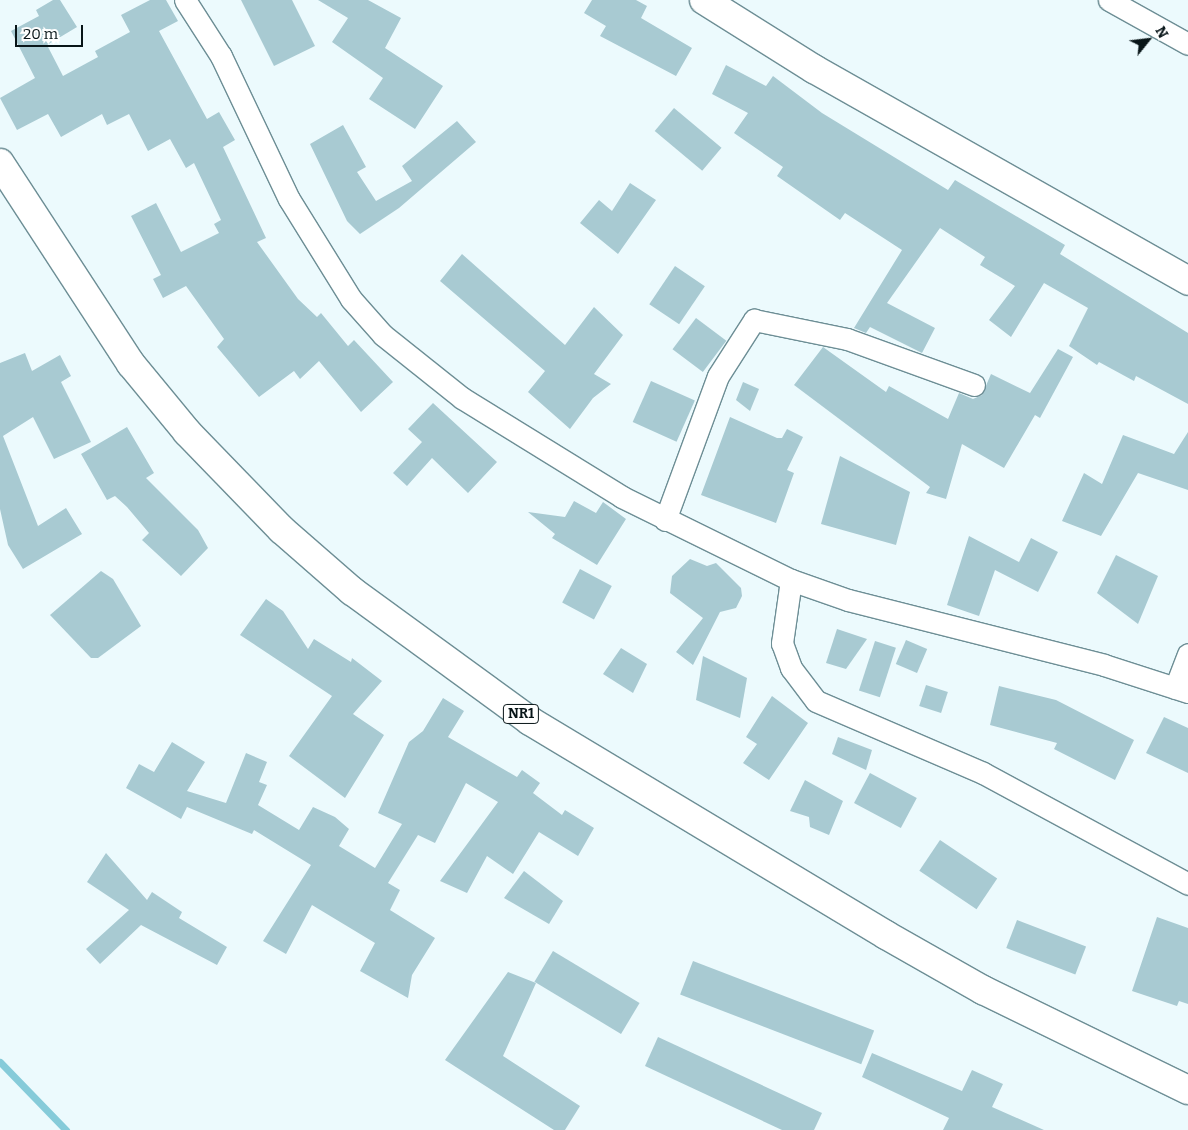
<!DOCTYPE html>
<html>
<head>
<meta charset="utf-8">
<style>
  body { margin:0 }
  #map { position:relative; width:1188px; height:1130px; overflow:hidden; background:#ecfafd; font-family:Bitter,serif }
  div>[style] { position:absolute }
  .stream>* { height:7px; margin:-3.5px; padding:0 3.5px; transform-origin:3.5px; border-radius:3.5px; background:#86cbd9 }
  .building>* { inset:0; background:#a8cad2; transform-origin:0 0 }
  .roads { filter:drop-shadow(1px 0 #6d8e95) drop-shadow(-1px 0 #6d8e95) drop-shadow(0 1px #6d8e95) drop-shadow(0 -1px #6d8e95) }
  .street>* { height:21px; margin:-10.5px; padding:0 10.5px; transform-origin:10.5px; border-radius:10.5px; background:#fff }
  .secondary>* { height:28px; margin:-14px; padding:0 14px; transform-origin:14px; border-radius:14px; background:#fff }
  .highway>* { height:28px; margin:-14px; padding:0 14px; transform-origin:14px; border-radius:14px; background:#fff }
  span { translate:-50% -50%; white-space:nowrap; text-align:center; line-height:1.15; -webkit-text-stroke:4.5px #fff; paint-order:stroke }
  .shield-label span { padding:1px 4px; background:#fff; border:1px solid; border-radius:4px; -webkit-text-stroke-width:0 }
  .shield-label { font-size:14px; color:#081518; font-weight:700 }
  .north { position:absolute; left:1123px; top:15px; width:50px; height:50px; -webkit-text-stroke:4px #fff; paint-order:stroke; rotate:61deg; font-size:14px; font-weight:700; line-height:20px; text-align:center; color:#081518 }
  .north::after { content:''; display:block; margin:auto; width:18px; height:22px; background:#081518; clip-path:polygon(50% 0,100% 100%,50% 72%,0 100%) }
  .scale { position:absolute; left:15px; top:25px; width:68px; height:22px; box-sizing:border-box; border:2px solid #081518; border-top:0; padding-left:6px; font-size:15px; line-height:18px; white-space:nowrap; color:#081518; -webkit-text-stroke:4px #fff; paint-order:stroke }
</style>
</head>
<body>
<div id="map">
  <div class="stream">
    <div style="left:0;top:1062px;width:95px;rotate:45.9deg"></div>
  </div>
  <div class="building">
    <div style="clip-path:polygon(53px 0,60px 0,77px 27px,47px 45px,63px 76px,98px 57px,95px 51px,130px 32px,121px 15px,150px 0,166px 0,178px 21px,159px 31px,207px 119px,219px 112px,235px 140px,223px 147px,266px 238px,257px 242px,298px 299px,317px 317px,321px 313px,348px 346px,354px 340px,393px 382px,361px 412px,319px 361px,300px 379px,294px 371px,259px 397px,217px 347px,224px 339px,186px 286px,163px 298px,153px 279px,161px 275px,131px 216px,156px 203px,181px 252px,219px 233px,214px 224px,221px 220px,194px 163px,186px 168px,170px 139px,148px 151px,129px 114px,107px 125px,102px 114px,61px 137px,48px 114px,17px 130px,0 98px,35px 78px,11px 31px,39px 16px,36px 10px)"></div>
    <div style="clip-path:polygon(241px 0,292px 0,315px 46px,274px 66px)"></div>
    <div style="clip-path:polygon(318px 0,368px 0,401px 18px,385px 48px,443px 86px,415px 129px,369px 99px,383px 78px,332px 42px,348px 18px)"></div>
    <div style="clip-path:polygon(592px 0,636px 0,647px 6px,641px 18px,692px 48px,676px 76px,600px 36px,606px 26px,584px 13px)"></div>
    <div style="clip-path:polygon(726px 65px,766px 86px,773px 76px,822px 113px,948px 190px,955px 180px,1065px 245px,1060px 254px,1188px 333px,1188px 404px,1136px 376px,1134px 381px,1099px 362px,1097px 365px,1069px 346px,1088px 308px,1044px 283px,1011px 337px,989px 320px,1015px 286px,980px 265px,985px 257px,940px 228px,887px 303px,935px 328px,922px 353px,870px 327px,866px 333px,854px 328px,902px 250px,845px 213px,840px 220px,777px 176px,783px 167px,734px 133px,748px 113px,712px 94px)"></div>
    <div style="left:674px;top:108px;width:62px;height:30px;rotate:40deg"></div>
    <div style="clip-path:polygon(457px 121px,476px 142px,399px 208px,360px 234px,347px 221px,310px 144px,343px 125px,366px 167px,357px 172px,376px 201px,412px 181px,402px 166px)"></div>
    <div style="clip-path:polygon(630px 183px,656px 200px,618px 254px,580px 223px,599px 200px,612px 211px)"></div>
    <div style="clip-path:polygon(462px 254px,565px 345px,594px 307px,623px 335px,594px 374px,611px 384px,593px 398px,570px 429px,528px 392px,545px 371px,440px 281px)"></div>
    <div style="left:675px;top:266px;width:36px;height:46px;rotate:34deg"></div>
    <div style="left:696px;top:318px;width:38px;height:39px;rotate:37deg"></div>
    <div style="clip-path:polygon(823px 347px,886px 392px,889px 386px,948px 419px,959px 393px,973px 399px,982px 395px,991px 374px,1030px 393px,1058px 349px,1073px 357px,1040px 418px,1035px 415px,1004px 468px,962px 444px,946px 499px,926px 493px,930px 487px,794px 385px)"></div>
    <div style="clip-path:polygon(25px 353px,32px 371px,60px 355px,71px 376px,61px 382px,91px 442px,54px 459px,33px 417px,3px 436px,38px 526px,66px 508px,82px 534px,23px 569px,8px 545px,0 509px,0 363px)"></div>
    <div style="left:651px;top:381px;width:48px;height:45px;rotate:24deg"></div>
    <div style="clip-path:polygon(743px 382px,759px 389px,750px 411px,736px 400px)"></div>
    <div style="clip-path:polygon(433px 403px,497px 462px,468px 493px,432px 458px,407px 486px,393px 473px,422px 442px,408px 429px)"></div>
    <div style="clip-path:polygon(730px 417px,777px 438px,782px 438px,787px 429px,803px 437px,787px 470px,794px 473px,776px 523px,701px 495px)"></div>
    <div style="clip-path:polygon(127px 427px,154px 473px,146px 478px,198px 530px,208px 548px,181px 576px,142px 540px,149px 533px,127px 507px,115px 496px,107px 500px,81px 454px)"></div>
    <div style="clip-path:polygon(1188px 432px,1188px 490px,1138px 473px,1101px 536px,1062px 521px,1084px 473px,1102px 484px,1123px 435px,1174px 454px)"></div>
    <div style="clip-path:polygon(840px 456px,910px 492px,896px 545px,821px 524px)"></div>
    <div style="clip-path:polygon(574px 501px,596px 513px,603px 502px,626px 519px,597px 565px,552px 538px,555px 534px,528px 512px,565px 517px)"></div>
    <div style="clip-path:polygon(969px 536px,1019px 562px,1031px 538px,1058px 552px,1038px 592px,995px 570px,979px 616px,947px 605px)"></div>
    <div style="clip-path:polygon(1116px 555px,1158px 576px,1138px 624px,1097px 593px)"></div>
    <div style="clip-path:polygon(690px 559px,707px 566px,716px 563px,741px 588px,742px 596px,736px 608px,720px 612px,693px 665px,676px 652px,703px 618px,670px 593px,672px 576px)"></div>
    <div style="left:580px;top:569px;width:36px;height:38px;rotate:28deg"></div>
    <div style="clip-path:polygon(101px 571px,113px 579px,141px 626px,98px 658px,91px 658px,50px 615px)"></div>
    <div style="clip-path:polygon(266px 599px,283px 611px,308px 649px,314px 639px,351px 662px,352px 658px,382px 681px,353px 714px,384px 735px,345px 798px,289px 756px,332px 696px,240px 635px)"></div>
    <div style="clip-path:polygon(837px 629px,867px 639px,846px 669px,826px 663px)"></div>
    <div style="left:906px;top:640px;width:23px;height:26px;rotate:23deg"></div>
    <div style="left:875px;top:641px;width:22px;height:52px;rotate:18deg"></div>
    <div style="clip-path:polygon(621px 648px,647px 664px,633px 693px,603px 674px)"></div>
    <div style="clip-path:polygon(703px 656px,747px 678px,740px 718px,696px 700px)"></div>
    <div style="left:926px;top:685px;width:23px;height:22px;rotate:18deg"></div>
    <div style="clip-path:polygon(999px 686px,1056px 700px,1134px 740px,1115px 780px,1054px 749px,1057px 743px,990px 725px)"></div>
    <div style="clip-path:polygon(772px 696px,808px 723px,769px 780px,743px 763px,757px 744px,746px 737px)"></div>
    <div style="clip-path:polygon(443px 698px,464px 711px,448px 737px,517px 777px,522px 770px,540px 783px,533px 793px,562px 815px,565px 810px,594px 828px,578px 856px,539px 832px,513px 874px,487px 856px,467px 893px,440px 881px,498px 802px,466px 783px,435px 843px,418px 835px,388px 883px,400px 890px,390px 910px,435px 938px,412px 975px,408px 998px,360px 971px,375px 943px,312px 905px,286px 954px,263px 941px,311px 865px,254px 830px,252px 834px,187px 807px,181px 819px,126px 788px,139px 764px,154px 772px,172px 742px,205px 762px,187px 791px,226px 803px,246px 753px,267px 762px,259px 782px,267px 785px,258px 805px,299px 830px,313px 807px,335px 817px,349px 829px,339px 846px,375px 868px,402px 824px,378px 813px,409px 742px,423px 731px)"></div>
    <div style="clip-path:polygon(1164px 717px,1188px 728px,1188px 773px,1146px 753px)"></div>
    <div style="clip-path:polygon(838px 737px,872px 750px,866px 770px,832px 754px)"></div>
    <div style="left:870px;top:773px;width:53px;height:34px;rotate:28deg"></div>
    <div style="clip-path:polygon(805px 780px,843px 801px,829px 835px,810px 827px,809px 817px,790px 811px)"></div>
    <div style="left:940px;top:840px;width:69px;height:37px;rotate:34deg"></div>
    <div style="clip-path:polygon(106px 853px,147px 900px,152px 892px,182px 912px,179px 918px,227px 947px,217px 965px,141px 925px,100px 964px,86px 949px,129px 910px,87px 882px)"></div>
    <div style="clip-path:polygon(524px 871px,563px 901px,549px 924px,504px 898px)"></div>
    <div style="clip-path:polygon(1157px 917px,1188px 928px,1188px 1004px,1179px 1001px,1177px 1006px,1132px 991px)"></div>
    <div style="left:1017px;top:920px;width:74px;height:30px;rotate:21deg"></div>
    <div style="left:553px;top:951px;width:101px;height:36px;rotate:31deg"></div>
    <div style="left:693px;top:961px;width:194px;height:36px;rotate:21deg"></div>
    <div style="clip-path:polygon(508px 972px,536px 983px,503px 1056px,580px 1106px,565px 1130px,554px 1130px,445px 1060px)"></div>
    <div style="clip-path:polygon(658px 1037px,822px 1113px,814px 1130px,782px 1130px,645px 1066px)"></div>
    <div style="clip-path:polygon(872px 1053px,962px 1091px,972px 1070px,1003px 1084px,992px 1107px,1044px 1130px,943px 1130px,949px 1118px,862px 1077px)"></div>
  </div>
  <div class="roads">
    <div class="street">
      <div style="left:185px;top:0;width:67px;rotate:57.3deg"></div>
      <div style="left:221px;top:56px;width:158px;rotate:64.6deg"></div>
      <div style="left:289px;top:199px;width:118px;rotate:58.2deg"></div>
      <div style="left:351px;top:299px;width:48px;rotate:48.4deg"></div>
      <div style="left:383px;top:335px;width:101px;rotate:38.6deg"></div>
      <div style="left:462px;top:398px;width:188px;rotate:31.7deg"></div>
      <div style="left:622px;top:497px;width:188px;rotate:26.2deg"></div>
      <div style="left:791px;top:580px;width:60px;rotate:19.3deg"></div>
      <div style="left:848px;top:600px;width:264px;rotate:14.2deg"></div>
      <div style="left:1104px;top:665px;width:88px;rotate:17.8deg"></div>
      <div style="left:1109px;top:0;width:90px;rotate:29.1deg"></div>
      <div style="left:665px;top:520px;width:153px;rotate:-69.8deg"></div>
      <div style="left:718px;top:376px;width:67px;rotate:-57.3deg"></div>
      <div style="left:754px;top:320px;width:95px;rotate:11.5deg"></div>
      <div style="left:847px;top:339px;width:135px;rotate:19.9deg"></div>
      <div style="left:791px;top:580px;width:64px;rotate:98.1deg"></div>
      <div style="left:782px;top:643px;width:27px;rotate:70deg"></div>
      <div style="left:791px;top:668px;width:41px;rotate:52.9deg"></div>
      <div style="left:816px;top:701px;width:182px;rotate:23.3deg"></div>
      <div style="left:983px;top:773px;width:233px;rotate:28.4deg"></div>
      <div style="left:1175px;top:688px;width:36px;rotate:-69deg"></div>
    </div>
    <div class="secondary">
      <div style="left:704px;top:0;width:130px;rotate:32.1deg"></div>
      <div style="left:814px;top:69px;width:430px;rotate:29.5deg"></div>
    </div>
    <div class="highway">
      <div style="left:0;top:163px;width:240px;rotate:56.9deg"></div>
      <div style="left:131px;top:364px;width:88px;rotate:50.5deg"></div>
      <div style="left:187px;top:432px;width:136px;rotate:45.9deg"></div>
      <div style="left:282px;top:530px;width:93px;rotate:41.1deg"></div>
      <div style="left:352px;top:591px;width:220px;rotate:36.1deg"></div>
      <div style="left:530px;top:721px;width:415px;rotate:31deg"></div>
      <div style="left:886px;top:935px;width:112px;rotate:29.6deg"></div>
      <div style="left:983px;top:990px;width:228px;rotate:26deg"></div>
    </div>
  </div>
  <div class="shield-label">
    <span style="left:521px;top:714px">NR1</span>
  </div>
  <div class="north">N</div>
  <div class="scale">20 m</div>
</div>
</body>
</html>
